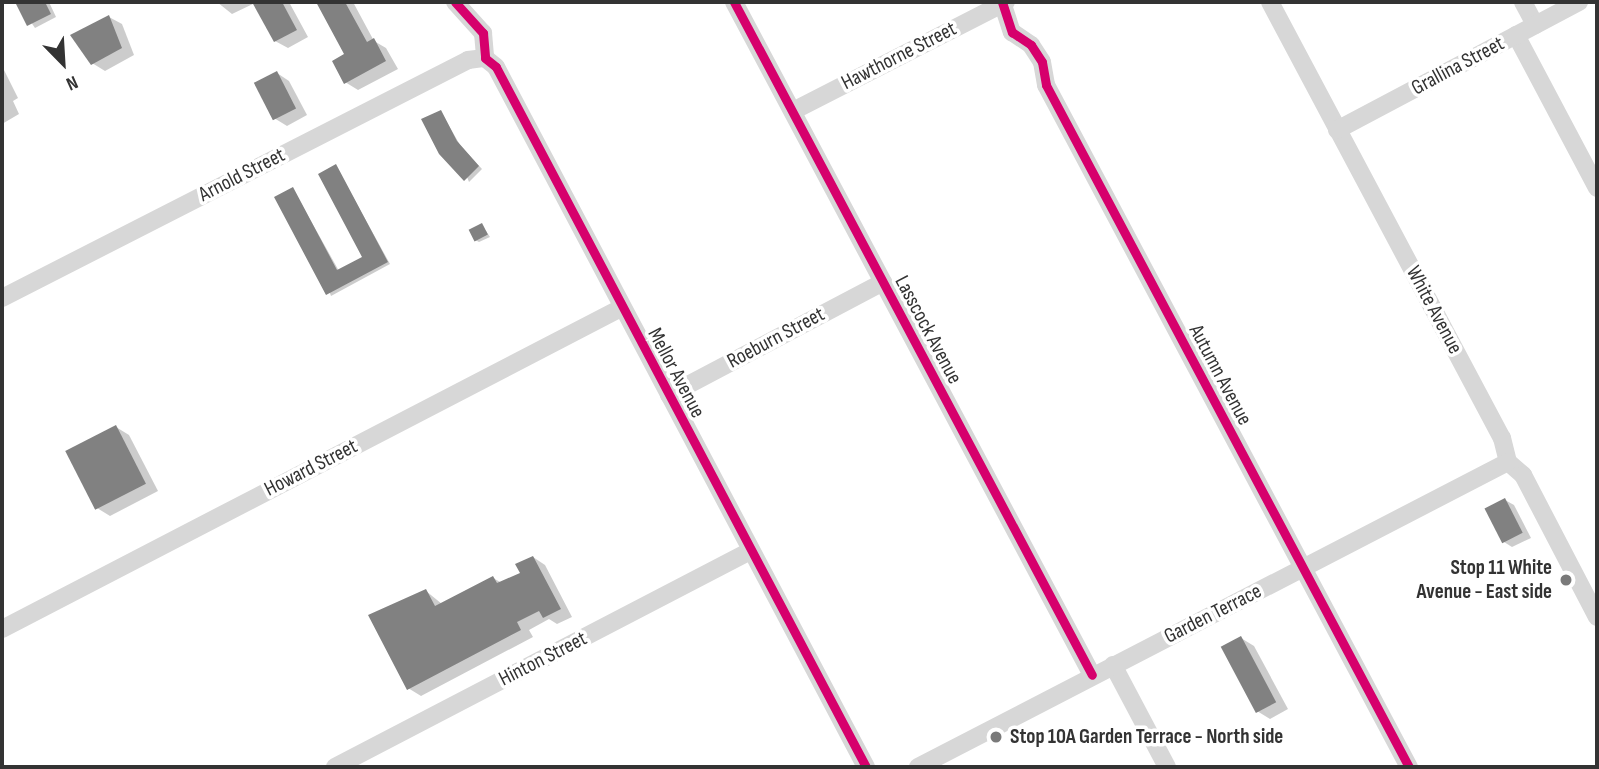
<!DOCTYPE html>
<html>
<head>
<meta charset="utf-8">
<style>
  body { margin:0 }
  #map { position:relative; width:1599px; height:769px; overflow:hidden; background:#fff; font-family:"Sofia Sans Condensed",sans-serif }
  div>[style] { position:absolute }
  .shadow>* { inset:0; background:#0003 }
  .building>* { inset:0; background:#818181; transform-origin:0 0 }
  .street>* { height:18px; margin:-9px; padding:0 9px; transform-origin:9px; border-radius:9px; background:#d7d7d7 }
  .cycleway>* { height:9px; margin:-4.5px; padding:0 4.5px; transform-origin:4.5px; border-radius:4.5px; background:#d6006c }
  .dots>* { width:19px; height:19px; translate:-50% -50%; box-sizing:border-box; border:4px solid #fff; border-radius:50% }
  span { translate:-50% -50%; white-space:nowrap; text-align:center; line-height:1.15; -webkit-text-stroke:7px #fff; paint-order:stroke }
  .street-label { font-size:21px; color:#333 }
  .poi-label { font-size:21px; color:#333; font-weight:700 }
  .right { translate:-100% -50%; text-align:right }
  .left { translate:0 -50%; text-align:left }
  .frame { position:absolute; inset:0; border:4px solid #333; pointer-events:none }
  .north { position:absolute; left:28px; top:28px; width:70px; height:70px; -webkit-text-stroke:5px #fff; paint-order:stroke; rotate:156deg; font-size:19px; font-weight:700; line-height:28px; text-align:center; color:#333 }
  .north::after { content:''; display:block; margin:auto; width:24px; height:32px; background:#333; clip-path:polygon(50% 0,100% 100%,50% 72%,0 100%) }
</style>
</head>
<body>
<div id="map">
  <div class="shadow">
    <div style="clip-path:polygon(17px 2px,49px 2px,56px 17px,35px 28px)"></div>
    <div style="clip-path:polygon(217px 2px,289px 2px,308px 37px,288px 48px,275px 41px,255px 3px,232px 14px)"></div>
    <div style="clip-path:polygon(318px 2px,353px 2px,374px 41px,386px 48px,398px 69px,358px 90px,345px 82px,346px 55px)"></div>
    <div style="clip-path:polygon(109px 17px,122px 24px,134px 55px,105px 71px,92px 63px)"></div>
    <div style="clip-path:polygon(2px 66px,18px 98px,13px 101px,19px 114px,2px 124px)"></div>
    <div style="clip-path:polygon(277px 73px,289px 81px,307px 115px,287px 126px,274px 118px,256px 84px)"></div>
    <div style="clip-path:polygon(441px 112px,460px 145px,482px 169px,469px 182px)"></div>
    <div style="clip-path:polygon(336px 166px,390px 264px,331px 296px,293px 189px,339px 271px,364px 258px)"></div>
    <div style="clip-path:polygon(482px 225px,490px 237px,479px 242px,475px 240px)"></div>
    <div style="clip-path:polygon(116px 427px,129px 435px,158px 491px,110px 516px,97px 508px)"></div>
    <div style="clip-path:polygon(1505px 500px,1514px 505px,1531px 538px,1512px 547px,1504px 542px)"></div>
    <div style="clip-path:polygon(533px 557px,545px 565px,572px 617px,557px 624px,549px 619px,529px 630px,533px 637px,421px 696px,408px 688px,426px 591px,442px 604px,493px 578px,502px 583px,522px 574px)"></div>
    <div style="clip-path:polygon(1241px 638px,1254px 646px,1288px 709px,1270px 719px,1257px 711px)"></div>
  </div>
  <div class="building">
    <div style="clip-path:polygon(15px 2px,45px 2px,51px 14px,27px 26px)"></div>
    <div style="clip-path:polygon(252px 2px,282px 2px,297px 30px,274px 42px)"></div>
    <div style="clip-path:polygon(316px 2px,345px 2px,367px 42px,374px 38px,386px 61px,344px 84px,332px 61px,344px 54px)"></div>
    <div style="clip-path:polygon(109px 15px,122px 48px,91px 65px,70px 35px)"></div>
    <div style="left:277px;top:71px;width:42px;height:26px;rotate:63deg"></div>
    <div style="clip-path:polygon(441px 110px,457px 141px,479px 166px,464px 181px,439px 154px,421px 119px)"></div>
    <div style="clip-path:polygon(336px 164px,388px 262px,326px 295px,274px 197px,293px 187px,337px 270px,362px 257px,318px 174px)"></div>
    <div style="left:482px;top:223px;width:13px;height:15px;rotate:63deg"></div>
    <div style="left:116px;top:425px;width:66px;height:57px;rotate:63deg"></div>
    <div style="left:1505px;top:498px;width:39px;height:23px;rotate:63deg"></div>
    <div style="clip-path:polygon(533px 556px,561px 609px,543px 618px,539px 611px,517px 622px,521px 630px,407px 690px,368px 615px,426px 589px,435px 606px,493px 576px,497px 583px,520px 573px,515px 564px)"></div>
    <div style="left:1241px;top:636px;width:75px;height:23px;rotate:62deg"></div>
  </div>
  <div class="street">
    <div style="left:455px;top:2px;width:42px;rotate:47.9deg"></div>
    <div style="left:483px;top:33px;width:25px;rotate:85deg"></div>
    <div style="left:485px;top:58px;width:14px;rotate:39deg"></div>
    <div style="left:496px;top:67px;width:792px;rotate:62.14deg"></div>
    <div style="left:734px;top:2px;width:762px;rotate:61.99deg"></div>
    <div style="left:1002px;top:2px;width:32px;rotate:72deg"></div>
    <div style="left:1012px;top:32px;width:23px;rotate:34deg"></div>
    <div style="left:1031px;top:45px;width:20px;rotate:57deg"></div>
    <div style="left:1042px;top:62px;width:23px;rotate:80deg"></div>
    <div style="left:1046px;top:85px;width:773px;rotate:61.98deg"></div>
    <div style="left:1270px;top:2px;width:494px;rotate:62deg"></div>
    <div style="left:1502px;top:438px;width:25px;rotate:76deg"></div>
    <div style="left:1508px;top:462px;width:20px;rotate:41deg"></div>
    <div style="left:1523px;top:475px;width:160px;rotate:62.5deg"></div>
    <div style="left:1523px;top:2px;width:26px;rotate:62deg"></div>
    <div style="left:1516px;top:35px;width:173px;rotate:62.1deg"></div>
    <div style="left:793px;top:111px;width:239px;rotate:-27.1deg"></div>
    <div style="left:1337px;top:130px;width:274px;rotate:-27.9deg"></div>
    <div style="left:2px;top:298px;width:523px;rotate:-27.05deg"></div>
    <div style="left:468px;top:60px;width:17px;rotate:-7deg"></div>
    <div style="left:669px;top:395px;width:242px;rotate:-27.8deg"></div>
    <div style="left:2px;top:629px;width:697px;rotate:-27.41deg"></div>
    <div style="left:1113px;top:665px;width:115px;rotate:62.1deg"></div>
    <div style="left:335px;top:767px;width:468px;rotate:-27.5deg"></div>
    <div style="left:918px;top:767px;width:664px;rotate:-27.34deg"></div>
  </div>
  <div class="cycleway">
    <div style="left:455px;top:2px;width:42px;rotate:47.9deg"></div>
    <div style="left:483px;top:33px;width:25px;rotate:85deg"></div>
    <div style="left:485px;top:58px;width:14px;rotate:39deg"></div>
    <div style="left:496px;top:67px;width:792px;rotate:62.14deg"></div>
    <div style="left:734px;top:2px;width:762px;rotate:61.99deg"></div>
    <div style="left:1002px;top:2px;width:32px;rotate:72deg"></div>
    <div style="left:1012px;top:32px;width:23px;rotate:34deg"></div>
    <div style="left:1031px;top:45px;width:20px;rotate:57deg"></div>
    <div style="left:1042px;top:62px;width:23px;rotate:80deg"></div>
    <div style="left:1046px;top:85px;width:773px;rotate:61.98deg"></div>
  </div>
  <div class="dots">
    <div style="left:1566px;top:580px;background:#7a7a7a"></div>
    <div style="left:996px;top:737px;background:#7a7a7a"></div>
  </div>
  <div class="street-label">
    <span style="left:899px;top:56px;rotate:-27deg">Hawthorne Street</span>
    <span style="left:1458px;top:66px;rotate:-28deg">Grallina Street</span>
    <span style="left:242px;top:175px;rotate:-27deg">Arnold Street</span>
    <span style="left:1434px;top:310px;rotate:62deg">White Avenue</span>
    <span style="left:928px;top:330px;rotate:62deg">Lasscock Avenue</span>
    <span style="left:776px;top:338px;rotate:-28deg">Roeburn Street</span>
    <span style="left:676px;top:373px;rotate:62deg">Mellor Avenue</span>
    <span style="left:1220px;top:375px;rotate:62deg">Autumn Avenue</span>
    <span style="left:311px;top:468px;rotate:-27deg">Howard Street</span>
    <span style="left:1213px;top:614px;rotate:-27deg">Garden Terrace</span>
    <span style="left:543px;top:659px;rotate:-27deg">Hinton Street</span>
  </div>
  <div class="poi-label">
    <span class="right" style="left:1552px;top:580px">Stop 11 White<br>Avenue - East side</span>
    <span class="left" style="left:1010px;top:737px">Stop 10A Garden Terrace - North side</span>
  </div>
  <div class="frame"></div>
  <div class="north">N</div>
</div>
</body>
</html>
